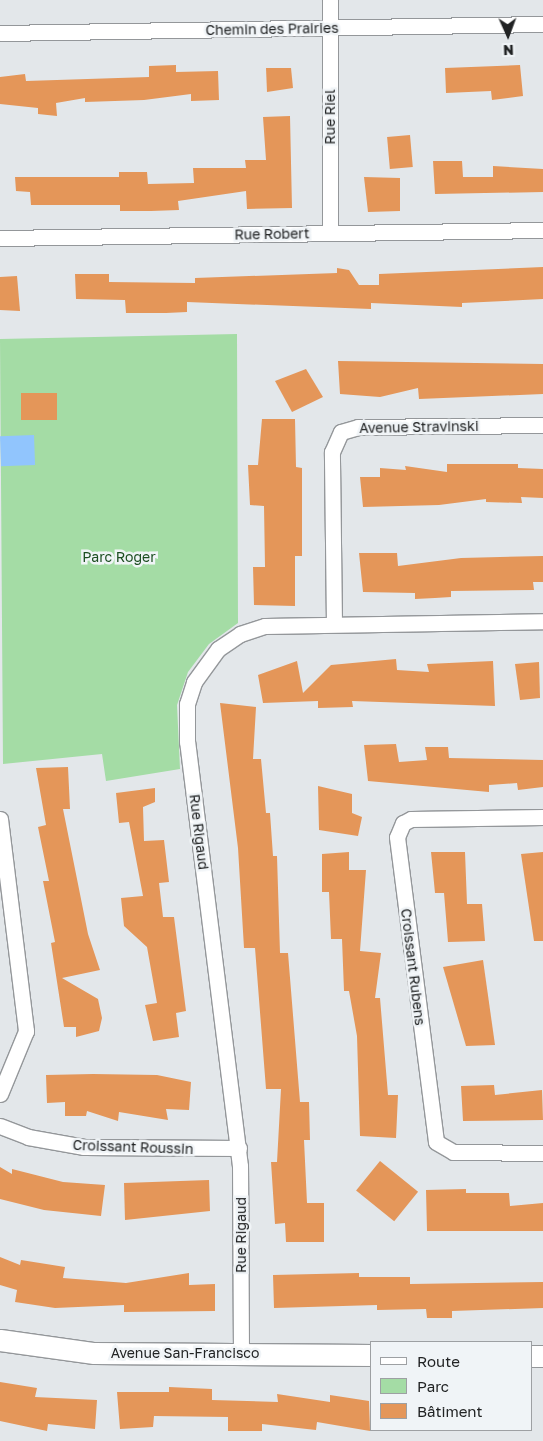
<!DOCTYPE html>
<html>
<head>
<meta charset="utf-8">
<style>
  body { margin:0 }
  #map { position:relative; width:543px; height:1441px; overflow:hidden; background:#e3e7ea; font-family:"Golos Text",sans-serif }
  div>[style] { position:absolute }
  .green>* { inset:0; background:#a4dca5 }
  .water>* { inset:0; background:#91c5fd; transform-origin:0 0 }
  .building>* { inset:0; background:#e49659; transform-origin:0 0 }
  .roads { filter:drop-shadow(1px 0 #94979a) drop-shadow(-1px 0 #94979a) drop-shadow(0 1px #94979a) drop-shadow(0 -1px #94979a) }
  .street>* { height:15px; margin:-7.5px; padding:0 7.5px; transform-origin:7.5px; border-radius:7.5px; background:#fff }
  .secondary>* { height:21px; margin:-10.5px; padding:0 10.5px; transform-origin:10.5px; border-radius:10.5px; background:#fff }
  span { translate:-50% -50%; white-space:nowrap; text-align:center; line-height:1.15; -webkit-text-stroke:5px #f0f4f7; paint-order:stroke }
  .street-label { font-size:14px; color:#212324 }
  .park-label { font-size:14px; color:#1c4e21 }
  .legend { position:absolute; left:370px; top:1341px; width:162px; height:90px; box-sizing:border-box; background:#f0f4f7; border:1px solid #9da0a3; margin:0; padding:6px 9px; list-style:none; font-size:15px; color:#212324 }
  .legend li { display:flex; align-items:center; gap:10px; height:25px }
  .legend b { width:25px; border:1px solid #9da0a3 }
  .north { position:absolute; left:483px; top:10px; width:50px; height:50px; -webkit-text-stroke:4px #f0f4f7; paint-order:stroke; rotate:178deg; font-size:14px; font-weight:700; line-height:20px; text-align:center; color:#212324 }
  .north::after { content:''; display:block; margin:auto; width:18px; height:22px; background:#212324; clip-path:polygon(50% 0,100% 100%,50% 72%,0 100%) }
</style>
</head>
<body>
<div id="map">
  <div class="green">
    <div style="clip-path:polygon(237px 334px,238px 623px,209px 644px,188px 672px,177px 705px,180px 769px,106px 781px,102px 754px,3px 764px,0 339px)"></div>
  </div>
  <div class="water">
    <div style="left:34px;top:435px;width:30px;height:34px;rotate:88deg"></div>
  </div>
  <div class="building">
    <div style="clip-path:polygon(176px 65px,176px 72px,218px 71px,219px 100px,191px 101px,191px 94px,144px 100px,85px 102px,85px 98px,56px 103px,57px 116px,38px 114px,38px 108px,0 104px,0 77px,25px 74px,26px 81px,149px 77px,149px 66px)"></div>
    <div style="clip-path:polygon(520px 65px,523px 96px,492px 100px,491px 91px,446px 93px,445px 68px)"></div>
    <div style="clip-path:polygon(266px 68px,291px 68px,293px 88px,267px 92px)"></div>
    <div style="clip-path:polygon(290px 116px,292px 208px,247px 209px,246px 191px,178px 201px,179px 210px,151px 211px,120px 211px,120px 205px,31px 205px,30px 192px,16px 191px,15px 177px,119px 177px,119px 172px,147px 172px,148px 184px,194px 183px,193px 168px,246px 168px,245px 160px,266px 160px,263px 117px)"></div>
    <div style="left:410px;top:135px;width:32px;height:23px;rotate:85deg"></div>
    <div style="clip-path:polygon(433px 161px,462px 161px,463px 177px,493px 177px,493px 166px,543px 169px,543px 192px,435px 194px)"></div>
    <div style="clip-path:polygon(364px 177px,400px 178px,400px 211px,368px 212px)"></div>
    <div style="clip-path:polygon(543px 267px,543px 299px,462px 303px,462px 307px,371px 303px,371px 309px,187px 302px,187px 312px,166px 313px,126px 313px,125px 300px,76px 299px,75px 274px,109px 274px,109px 282px,195px 283px,195px 278px,337px 273px,337px 268px,349px 270px,359px 285px,379px 285px,379px 274px)"></div>
    <div style="clip-path:polygon(17px 276px,20px 311px,0 310px,0 277px)"></div>
    <div style="clip-path:polygon(338px 361px,543px 364px,543px 394px,419px 399px,418px 388px,380px 397px,340px 394px)"></div>
    <div style="clip-path:polygon(306px 369px,323px 397px,292px 412px,275px 381px)"></div>
    <div style="left:57px;top:393px;width:27px;height:36px;rotate:90deg"></div>
    <div style="clip-path:polygon(262px 419px,295px 419px,296px 467px,302px 468px,302px 556px,295px 556px,295px 606px,254px 605px,253px 567px,265px 567px,264px 506px,250px 505px,248px 465px,258px 465px)"></div>
    <div style="clip-path:polygon(447px 464px,518px 464px,518px 468px,543px 469px,543px 498px,521px 497px,522px 503px,486px 502px,486px 499px,439px 505px,363px 507px,360px 477px,380px 477px,380px 468px,406px 470px,405px 466px,447px 472px)"></div>
    <div style="clip-path:polygon(359px 553px,397px 553px,398px 566px,461px 558px,543px 556px,543px 582px,533px 582px,534px 590px,451px 591px,451px 597px,435px 598px,415px 599px,415px 593px,363px 592px)"></div>
    <div style="clip-path:polygon(396px 659px,397px 670px,429px 672px,427px 664px,493px 661px,495px 706px,352px 701px,353px 707px,318px 708px,318px 701px,263px 703px,258px 675px,297px 661px,303px 693px,331px 665px)"></div>
    <div style="clip-path:polygon(539px 662px,540px 698px,520px 700px,515px 664px)"></div>
    <div style="clip-path:polygon(220px 703px,256px 707px,253px 759px,261px 759px,266px 813px,270px 813px,273px 856px,277px 856px,280px 953px,288px 953px,300px 1102px,309px 1102px,310px 1140px,304px 1140px,307px 1203px,324px 1203px,324px 1242px,286px 1242px,285px 1223px,275px 1224px,271px 1162px,277px 1162px,281px 1089px,266px 1089px,255px 948px,244px 948px,238px 848px)"></div>
    <div style="clip-path:polygon(396px 744px,399px 762px,427px 760px,425px 747px,448px 747px,449px 758px,543px 760px,543px 787px,518px 790px,517px 783px,489px 785px,489px 792px,368px 781px,364px 745px)"></div>
    <div style="clip-path:polygon(68px 767px,70px 809px,63px 809px,88px 934px,100px 970px,62px 978px,98px 999px,102px 1018px,99px 1031px,76px 1037px,76px 1027px,64px 1027px,51px 943px,55px 942px,43px 881px,49px 881px,38px 827px,46px 825px,36px 768px)"></div>
    <div style="clip-path:polygon(318px 786px,352px 794px,352px 813px,362px 817px,358px 836px,319px 830px)"></div>
    <div style="clip-path:polygon(155px 788px,155px 802px,143px 807px,144px 841px,164px 840px,169px 882px,159px 883px,163px 917px,174px 917px,186px 1011px,176px 1013px,179px 1037px,153px 1041px,145px 1005px,157px 1003px,147px 947px,124px 926px,121px 898px,143px 896px,129px 822px,119px 823px,116px 793px)"></div>
    <div style="clip-path:polygon(349px 852px,349px 870px,366px 870px,360px 951px,381px 953px,375px 998px,380px 998px,388px 1095px,398px 1095px,396px 1138px,360px 1136px,357px 1036px,349px 991px,344px 991px,342px 939px,331px 939px,329px 892px,322px 892px,322px 854px)"></div>
    <div style="clip-path:polygon(431px 852px,465px 852px,467px 904px,482px 904px,485px 941px,448px 942px,444px 893px,435px 893px)"></div>
    <div style="clip-path:polygon(543px 852px,543px 941px,534px 941px,521px 854px)"></div>
    <div style="clip-path:polygon(483px 960px,495px 1045px,466px 1046px,443px 967px)"></div>
    <div style="clip-path:polygon(93px 1074px,157px 1075px,191px 1082px,189px 1110px,166px 1109px,168px 1120px,119px 1112px,118px 1121px,87px 1111px,86px 1116px,65px 1116px,65px 1102px,47px 1103px,46px 1075px)"></div>
    <div style="clip-path:polygon(494px 1085px,495px 1095px,542px 1090px,543px 1120px,463px 1121px,461px 1086px)"></div>
    <div style="left:380px;top:1161px;width:49px;height:38px;rotate:39deg"></div>
    <div style="clip-path:polygon(0 1167px,12px 1174px,12px 1169px,63px 1182px,105px 1185px,101px 1216px,44px 1210px,0 1199px)"></div>
    <div style="clip-path:polygon(209px 1180px,210px 1211px,125px 1220px,124px 1183px)"></div>
    <div style="clip-path:polygon(466px 1189px,466px 1193px,509px 1193px,510px 1206px,543px 1203px,543px 1231px,427px 1231px,426px 1190px)"></div>
    <div style="clip-path:polygon(0 1257px,20px 1265px,21px 1260px,65px 1267px,63px 1278px,126px 1283px,189px 1273px,189px 1285px,215px 1284px,215px 1311px,124px 1312px,124px 1305px,55px 1308px,15px 1302px,17px 1290px,0 1285px)"></div>
    <div style="clip-path:polygon(359px 1273px,359px 1277px,410px 1277px,410px 1284px,543px 1282px,543px 1308px,452px 1311px,452px 1318px,427px 1318px,426px 1309px,377px 1310px,377px 1305px,274px 1308px,273px 1275px)"></div>
    <div style="clip-path:polygon(0 1382px,37px 1388px,35px 1397px,97px 1400px,95px 1429px,48px 1424px,47px 1431px,0 1421px)"></div>
    <div style="clip-path:polygon(169px 1387px,212px 1389px,212px 1400px,278px 1402px,277px 1394px,330px 1402px,330px 1395px,369px 1401px,370px 1431px,317px 1422px,316px 1430px,262px 1424px,262px 1431px,228px 1431px,228px 1417px,154px 1416px,153px 1427px,120px 1429px,117px 1392px,169px 1392px)"></div>
  </div>
  <div class="roads">
    <div class="street">
      <div style="left:330px;top:0;width:233px;rotate:90deg"></div>
      <div style="left:0;top:33px;width:543px;rotate:-0.95deg"></div>
      <div style="left:0;top:238px;width:543px;rotate:-0.84deg"></div>
      <div style="left:334px;top:624px;width:172px;rotate:-90.7deg"></div>
      <div style="left:332px;top:452px;width:22px;rotate:-66deg"></div>
      <div style="left:341px;top:432px;width:18px;rotate:-16deg"></div>
      <div style="left:358px;top:427px;width:185px;rotate:-0.6deg"></div>
      <div style="left:543px;top:817px;width:132px;rotate:179.1deg"></div>
      <div style="left:411px;top:819px;width:9px;rotate:153deg"></div>
      <div style="left:403px;top:823px;width:15px;rotate:113deg"></div>
      <div style="left:397px;top:837px;width:307px;rotate:82.7deg"></div>
      <div style="left:436px;top:1142px;width:20px;rotate:30deg"></div>
      <div style="left:453px;top:1152px;width:90px;rotate:0.6deg"></div>
      <div style="left:0;top:819px;width:214px;rotate:83deg"></div>
      <div style="left:26px;top:1031px;width:68px;rotate:112.4deg"></div>
      <div style="left:0;top:1126px;width:30px;rotate:21deg"></div>
      <div style="left:28px;top:1137px;width:57px;rotate:10.1deg"></div>
      <div style="left:84px;top:1147px;width:155px;rotate:0.4deg"></div>
      <div style="left:241px;top:1354px;width:188px;rotate:-90.3deg"></div>
      <div style="left:240px;top:1166px;width:427px;rotate:-97.1deg"></div>
      <div style="left:187px;top:742px;width:38px;rotate:-90deg"></div>
      <div style="left:187px;top:704px;width:23px;rotate:-72deg"></div>
      <div style="left:194px;top:682px;width:41px;rotate:-54deg"></div>
      <div style="left:218px;top:649px;width:27px;rotate:-34deg"></div>
      <div style="left:240px;top:634px;width:26px;rotate:-18deg"></div>
      <div style="left:265px;top:626px;width:278px;rotate:-1deg"></div>
    </div>
    <div class="secondary">
      <div style="left:0;top:1340px;width:95px;rotate:7.9deg"></div>
      <div style="left:94px;top:1353px;width:278px;rotate:0.4deg"></div>
      <div style="left:532px;top:1356px;width:11px"></div>
    </div>
  </div>
  <div class="street-label">
    <span style="left:272px;top:29px;rotate:-1deg">Chemin des Prairies</span>
    <span style="left:330px;top:117px;rotate:-90deg">Rue Riel</span>
    <span style="left:272px;top:234px;rotate:-1deg">Rue Robert</span>
    <span style="left:419px;top:427px;rotate:-1deg">Avenue Stravinski</span>
    <span style="left:199px;top:832px;rotate:83deg">Rue Rigaud</span>
    <span style="left:413px;top:967px;rotate:83deg">Croissant Rubens</span>
    <span style="left:133px;top:1147px;rotate:2deg">Croissant Roussin</span>
    <span style="left:241px;top:1235px;rotate:-90deg">Rue Rigaud</span>
    <span style="left:185px;top:1353px">Avenue San-Francisco</span>
  </div>
  <div class="park-label">
    <span style="left:119px;top:557px">Parc Roger</span>
  </div>
  <ul class="legend">
  <li><b style="height:6px;background:#fff"></b>Route</li>
  <li><b style="height:14px;background:#a4dca5"></b>Parc</li>
  <li><b style="height:14px;background:#e49659"></b>Bâtiment</li>
  </ul>
  <div class="north">N</div>
</div>
</body>
</html>
